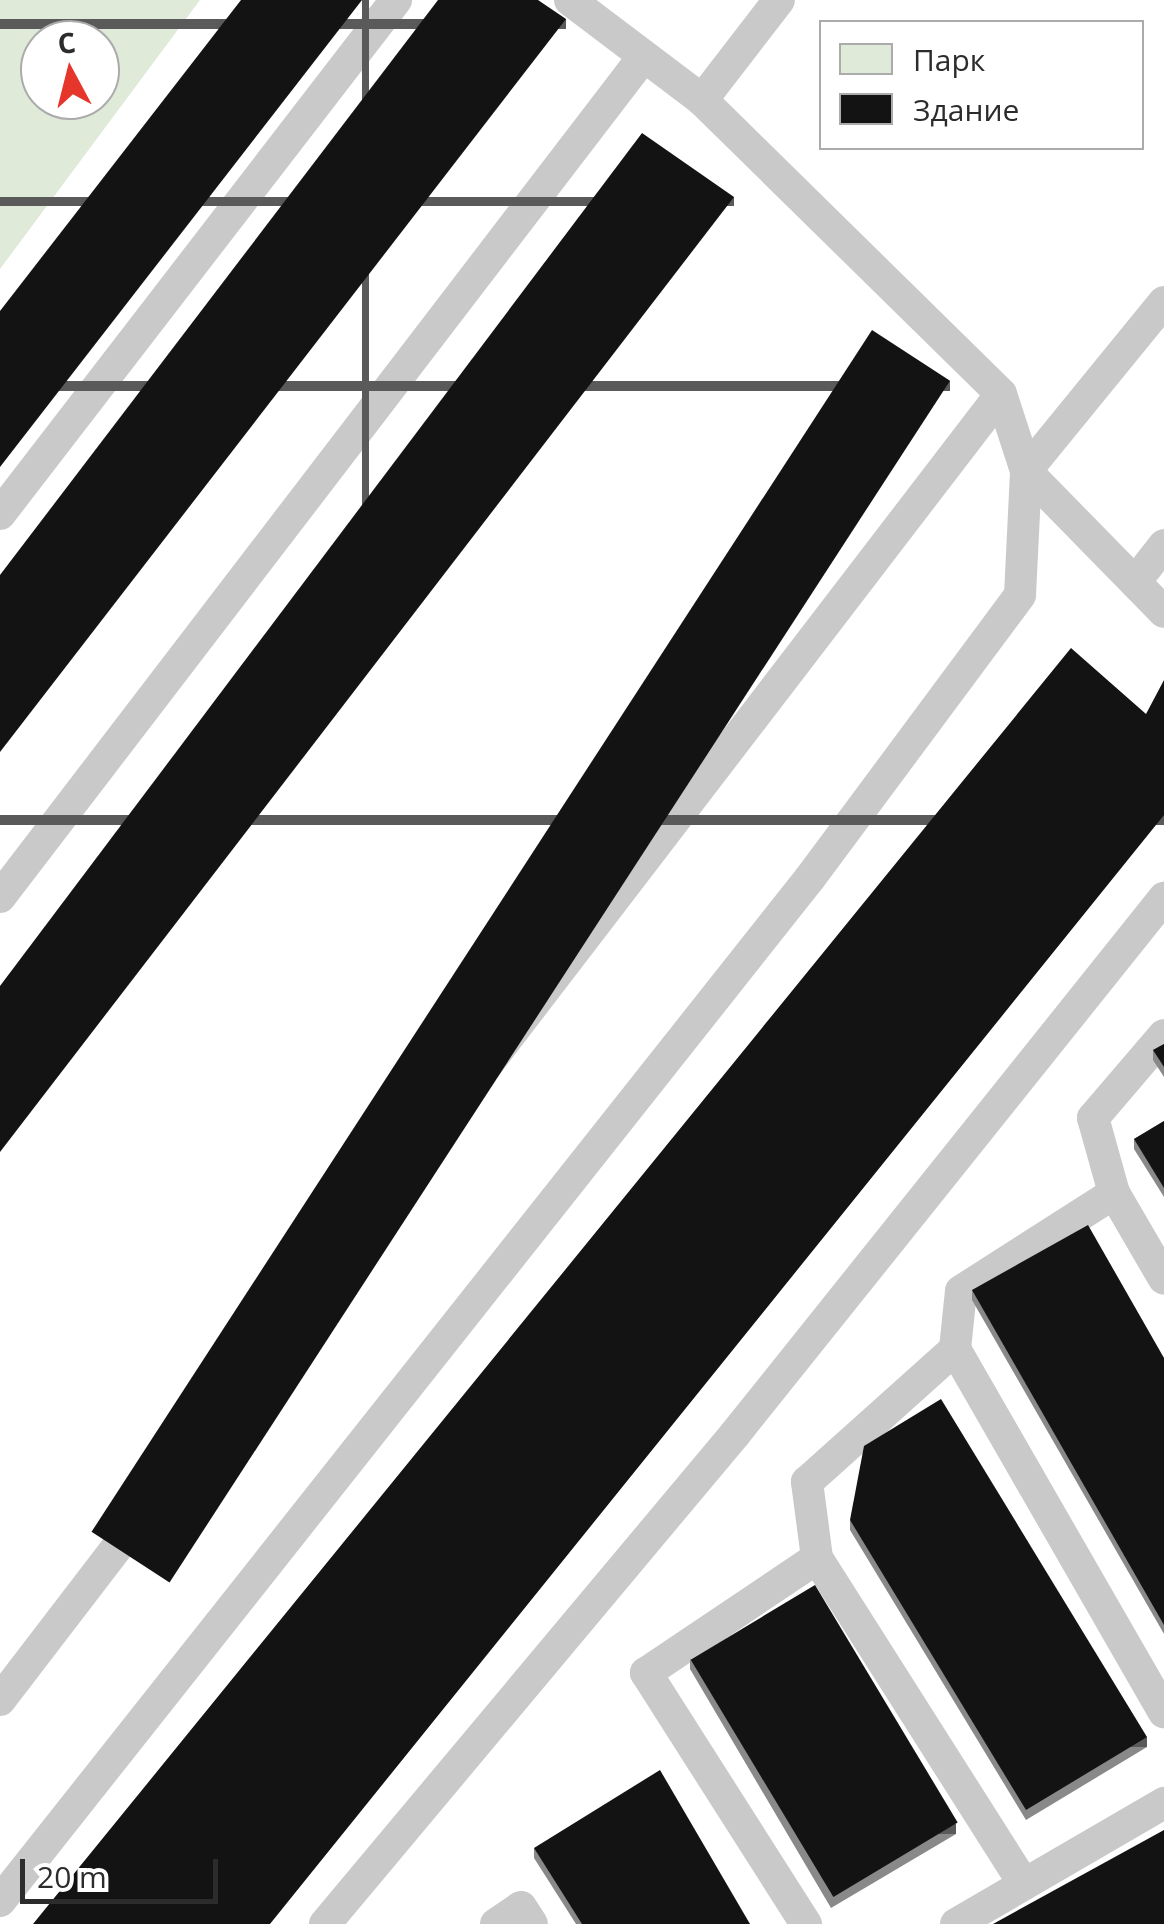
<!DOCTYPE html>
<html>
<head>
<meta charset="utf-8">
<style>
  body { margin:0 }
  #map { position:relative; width:1164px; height:1924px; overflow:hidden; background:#fff; font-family:"Open Sans",sans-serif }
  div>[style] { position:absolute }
  .green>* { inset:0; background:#dfead8 }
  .service>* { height:32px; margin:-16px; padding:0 16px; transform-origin:16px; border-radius:16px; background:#c9c9c9 }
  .wall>* { inset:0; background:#898989 }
  .shaded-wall>* { inset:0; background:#5a5a5a; transform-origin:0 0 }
  .building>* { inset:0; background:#131313; transform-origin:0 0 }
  span { translate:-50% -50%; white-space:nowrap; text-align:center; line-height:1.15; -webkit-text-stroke:10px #fff; paint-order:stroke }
  .legend { position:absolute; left:819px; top:20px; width:325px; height:130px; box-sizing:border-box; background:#fff; border:2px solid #ababab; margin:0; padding:12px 18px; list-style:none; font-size:30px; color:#2c2c2c }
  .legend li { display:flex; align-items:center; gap:20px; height:50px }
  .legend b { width:50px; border:2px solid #ababab }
  .north { position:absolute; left:20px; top:20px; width:100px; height:100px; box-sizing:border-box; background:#fff; border:2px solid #ababab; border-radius:50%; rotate:353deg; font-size:28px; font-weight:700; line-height:40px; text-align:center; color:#2c2c2c }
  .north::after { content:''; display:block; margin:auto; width:35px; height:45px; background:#e6352a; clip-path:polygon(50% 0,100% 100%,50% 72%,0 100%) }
  .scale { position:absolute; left:20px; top:1859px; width:198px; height:45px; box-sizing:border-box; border:5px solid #2c2c2c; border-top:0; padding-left:12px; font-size:30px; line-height:35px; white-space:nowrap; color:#2c2c2c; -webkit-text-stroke:8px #fff; paint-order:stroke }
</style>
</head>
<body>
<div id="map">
  <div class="green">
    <div style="clip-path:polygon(evenodd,0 0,200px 0,0 269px,0 0,40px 40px,100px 40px,100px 100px,40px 100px,40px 40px)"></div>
  </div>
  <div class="service">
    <div style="left:570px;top:0;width:166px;rotate:37.1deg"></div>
    <div style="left:702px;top:100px;width:419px;rotate:44.5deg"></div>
    <div style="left:1001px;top:394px;width:81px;rotate:72deg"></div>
    <div style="left:1026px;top:471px;width:197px;rotate:45.6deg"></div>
    <div style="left:702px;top:100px;width:126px;rotate:-52.4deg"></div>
    <div style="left:0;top:514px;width:649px;rotate:-52.39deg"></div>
    <div style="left:1135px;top:582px;width:47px;rotate:-51.9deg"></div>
    <div style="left:0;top:897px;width:1059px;rotate:-52.56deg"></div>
    <div style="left:1114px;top:1193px;width:99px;rotate:59.8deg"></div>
    <div style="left:955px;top:1349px;width:419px;rotate:60.1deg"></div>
    <div style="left:817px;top:1558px;width:386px;rotate:57.6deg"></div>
    <div style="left:0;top:1700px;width:1645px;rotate:-52.53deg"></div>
    <div style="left:0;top:1901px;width:1305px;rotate:-51.63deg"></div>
    <div style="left:810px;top:878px;width:352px;rotate:-53.4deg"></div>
    <div style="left:1020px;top:595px;width:124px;rotate:-87.2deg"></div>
    <div style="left:1026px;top:471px;width:218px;rotate:-50.8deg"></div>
    <div style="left:325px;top:1924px;width:639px;rotate:-50.08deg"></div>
    <div style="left:735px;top:1434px;width:687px;rotate:-51.33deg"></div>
    <div style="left:496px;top:1924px;width:30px;rotate:-34deg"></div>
    <div style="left:521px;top:1907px;width:20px;rotate:57deg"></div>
    <div style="left:806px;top:1924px;width:298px;rotate:-122.5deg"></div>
    <div style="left:646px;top:1673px;width:206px;rotate:-33.9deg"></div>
    <div style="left:817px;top:1558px;width:77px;rotate:-97.5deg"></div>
    <div style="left:807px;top:1482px;width:199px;rotate:-41.9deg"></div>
    <div style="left:955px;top:1349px;width:58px;rotate:-84.1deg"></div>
    <div style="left:961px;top:1291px;width:182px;rotate:-32.6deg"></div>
    <div style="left:1114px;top:1193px;width:78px;rotate:-105.6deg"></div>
    <div style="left:1093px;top:1118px;width:109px;rotate:-49.5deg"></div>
    <div style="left:956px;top:1924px;width:241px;rotate:-30.2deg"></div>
  </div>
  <div class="wall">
    <div style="clip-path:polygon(1164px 1044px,1164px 1077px,1153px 1060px,1153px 1050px)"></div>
    <div style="clip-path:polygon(1164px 1121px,1164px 1197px,1134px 1149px,1134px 1139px)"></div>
    <div style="clip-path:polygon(972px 1290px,1164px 1358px,1164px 1634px,972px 1300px)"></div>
    <div style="clip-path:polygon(850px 1520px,1147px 1747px,1026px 1820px,850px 1530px)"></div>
    <div style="clip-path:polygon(690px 1659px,956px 1834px,831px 1908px,690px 1669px)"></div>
    <div style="clip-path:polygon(534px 1848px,750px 1924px,576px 1924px,534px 1858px)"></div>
  </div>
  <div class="shaded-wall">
    <div style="left:362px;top:0;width:7px;height:591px"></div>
    <div style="left:566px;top:19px;width:10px;height:926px;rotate:90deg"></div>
    <div style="left:734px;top:197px;width:9px;height:1204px;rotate:90deg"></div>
    <div style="left:950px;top:381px;width:10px;height:1558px;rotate:90deg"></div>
    <div style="left:1164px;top:815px;width:10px;height:1424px;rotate:90deg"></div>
    <div style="left:1147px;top:1737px;width:10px;height:141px;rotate:90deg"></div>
    <div style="left:956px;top:1824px;width:10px;height:145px;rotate:90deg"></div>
  </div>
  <div class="building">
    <div style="clip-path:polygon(241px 0,362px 0,0 467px,0 311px)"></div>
    <div style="clip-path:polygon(438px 0,538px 0,566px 19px,0 752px,0 575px)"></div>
    <div style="clip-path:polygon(642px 133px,734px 197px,0 1152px,0 986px)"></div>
    <div style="left:872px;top:330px;width:93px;height:1433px;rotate:33deg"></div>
    <div style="clip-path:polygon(1071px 648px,1146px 714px,1164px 680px,1164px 815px,270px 1924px,33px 1924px)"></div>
    <div style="clip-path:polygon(1164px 1044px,1164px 1067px,1153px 1050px)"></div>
    <div style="clip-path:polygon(1164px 1121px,1164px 1188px,1134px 1139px)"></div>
    <div style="clip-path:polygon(1088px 1225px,1164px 1358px,1164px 1625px,972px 1290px)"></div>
    <div style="clip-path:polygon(941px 1399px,1147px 1737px,1026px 1810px,850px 1520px,864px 1446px)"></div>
    <div style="left:815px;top:1585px;width:277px;height:145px;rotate:59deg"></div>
    <div style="clip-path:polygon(660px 1770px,750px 1924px,582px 1924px,534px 1848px)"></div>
    <div style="clip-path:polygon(1164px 1830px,1164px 1924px,993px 1924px)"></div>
  </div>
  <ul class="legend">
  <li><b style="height:28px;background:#dfead8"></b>Парк</li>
  <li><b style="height:28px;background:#131313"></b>Здание</li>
  </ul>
  <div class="north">С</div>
  <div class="scale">20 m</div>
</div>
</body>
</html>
